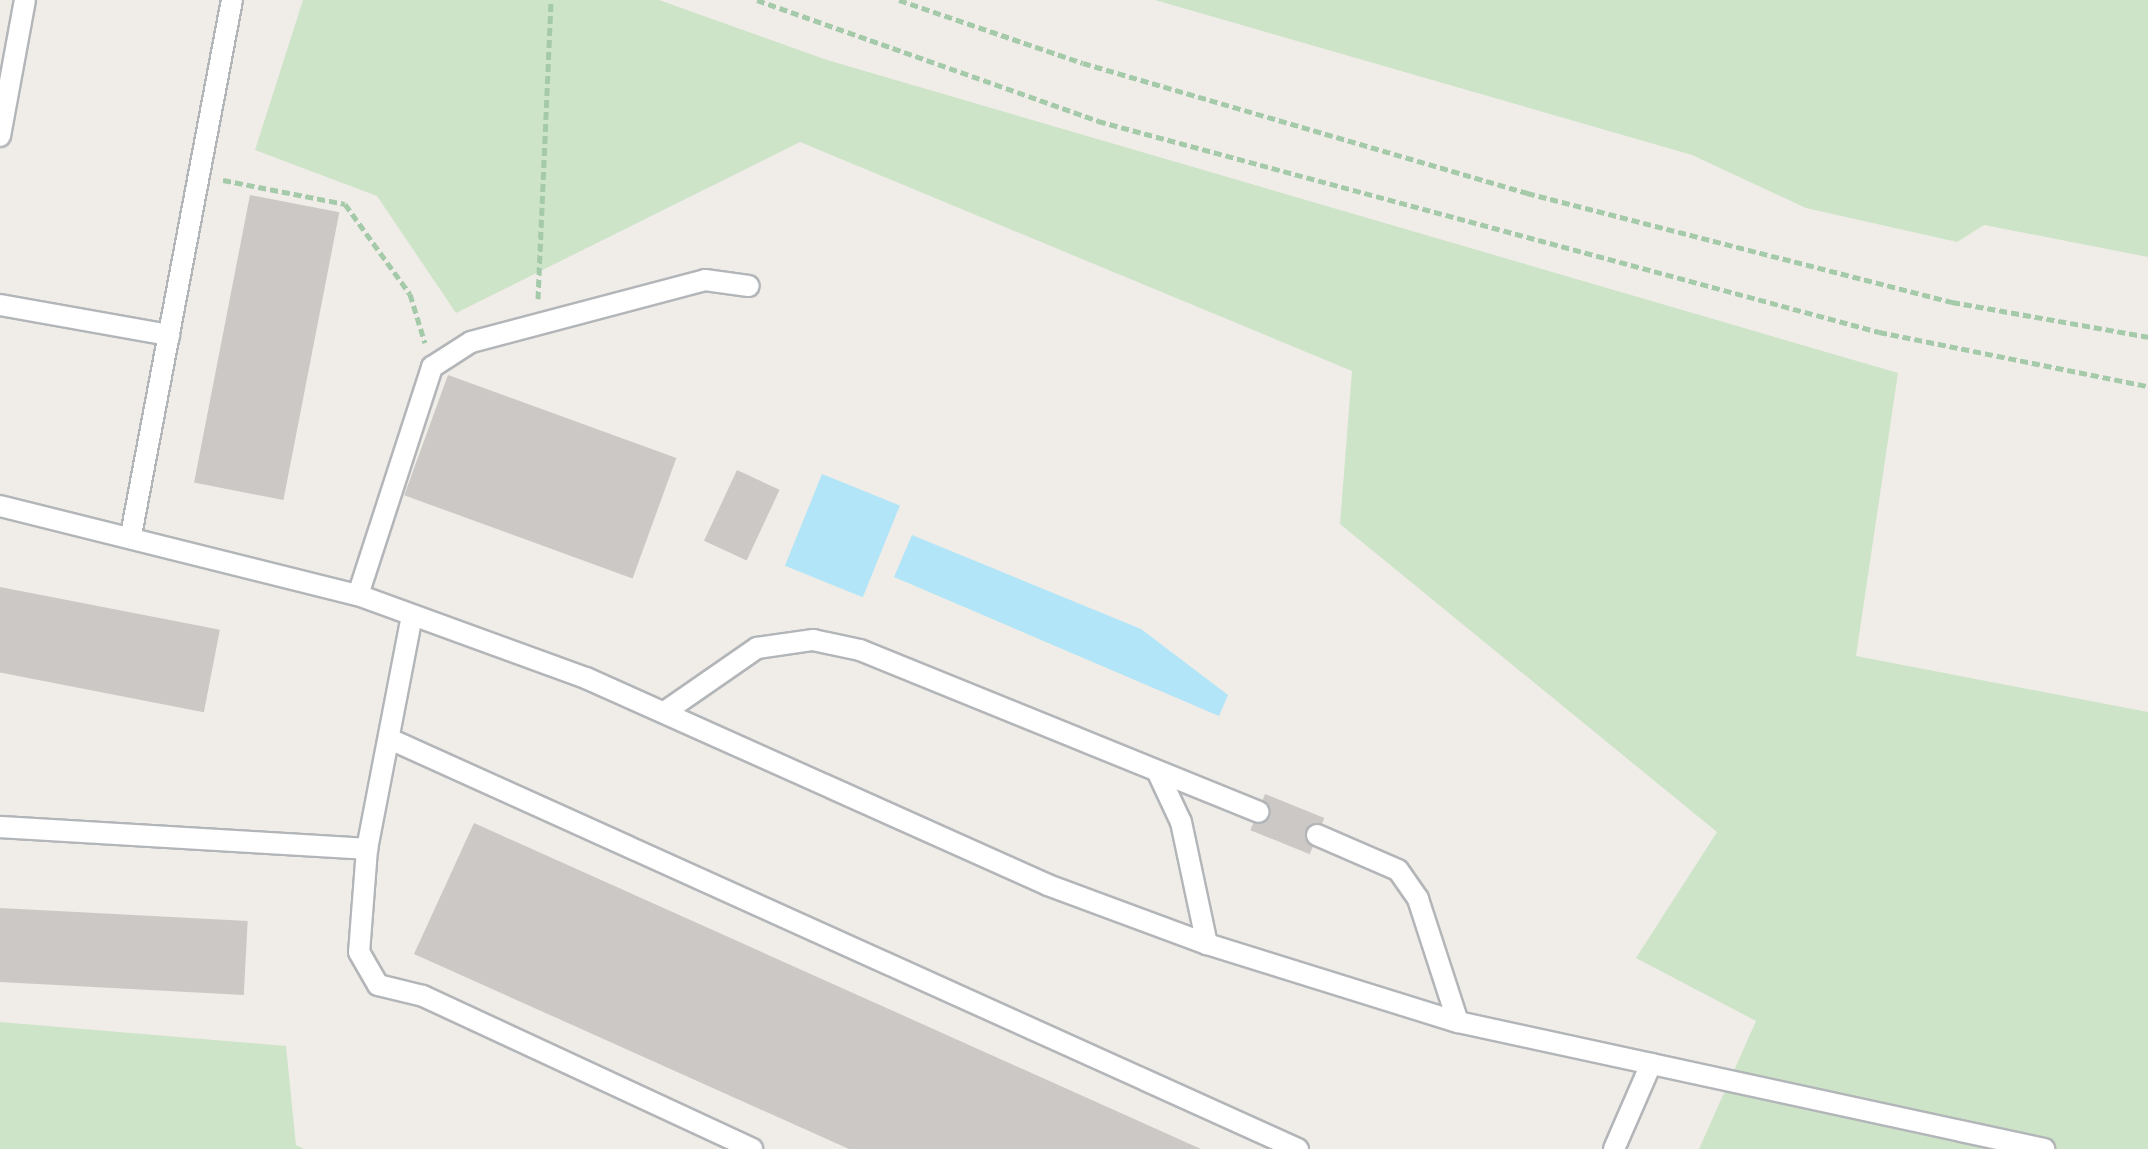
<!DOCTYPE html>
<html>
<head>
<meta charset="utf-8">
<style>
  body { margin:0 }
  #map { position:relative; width:2148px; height:1149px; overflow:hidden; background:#f0ede8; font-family:Arial,sans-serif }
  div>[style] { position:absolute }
  .green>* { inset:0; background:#cde4c8 }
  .water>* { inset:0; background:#b2e5f7; transform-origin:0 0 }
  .building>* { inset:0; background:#cbc8c5; transform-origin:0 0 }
  .path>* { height:5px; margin-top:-2.5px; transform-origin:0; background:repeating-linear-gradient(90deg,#a4caa9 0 8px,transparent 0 12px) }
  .roads { filter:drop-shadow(2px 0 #b3b6b9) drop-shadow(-2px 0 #b3b6b9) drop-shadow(0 2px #b3b6b9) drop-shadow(0 -2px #b3b6b9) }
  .lane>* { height:20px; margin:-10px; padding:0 10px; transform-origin:10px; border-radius:10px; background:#fff }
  span { translate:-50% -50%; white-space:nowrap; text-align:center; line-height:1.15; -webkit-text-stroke:8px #fff; paint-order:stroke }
</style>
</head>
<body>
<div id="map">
  <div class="green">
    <div style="clip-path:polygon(303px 0,659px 0,827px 60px,1898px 373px,1856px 656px,2148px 712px,2148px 1149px,1699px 1149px,1756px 1021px,1636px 958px,1717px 832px,1340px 524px,1352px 371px,800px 142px,456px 313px,377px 196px,255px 150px)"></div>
    <div style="clip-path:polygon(1155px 0,2148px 0,2148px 257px,1984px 225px,1957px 242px,1806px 208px,1692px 155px)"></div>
    <div style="clip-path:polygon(0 1022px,286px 1046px,296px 1145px,304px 1149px,0 1149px)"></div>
  </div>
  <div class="water">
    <div style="left:822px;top:474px;width:84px;height:99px;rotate:22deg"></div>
    <div style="clip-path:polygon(912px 535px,1141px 629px,1228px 695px,1219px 716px,894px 577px)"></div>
  </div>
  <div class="building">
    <div style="left:250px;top:195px;width:91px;height:293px;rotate:11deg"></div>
    <div style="left:448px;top:375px;width:243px;height:128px;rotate:20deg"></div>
    <div style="left:737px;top:470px;width:47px;height:78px;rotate:25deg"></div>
    <div style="left:0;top:587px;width:224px;height:84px;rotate:11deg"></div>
    <div style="left:1265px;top:794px;width:64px;height:39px;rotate:22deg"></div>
    <div style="clip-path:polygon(474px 823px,1201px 1149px,849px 1149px,414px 954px)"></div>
    <div style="left:0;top:908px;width:248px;height:74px;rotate:3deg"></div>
  </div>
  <div class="path">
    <div style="left:757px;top:0;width:362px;rotate:19.5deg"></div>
    <div style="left:1098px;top:121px;width:809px;rotate:15.12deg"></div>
    <div style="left:1879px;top:332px;width:274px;rotate:11.4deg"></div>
    <div style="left:899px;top:0;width:194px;rotate:18.9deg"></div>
    <div style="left:1083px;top:63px;width:463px;rotate:16.3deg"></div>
    <div style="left:1527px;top:193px;width:439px;rotate:14.4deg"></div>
    <div style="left:1952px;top:302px;width:199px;rotate:10.1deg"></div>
    <div style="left:223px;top:180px;width:124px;rotate:11.1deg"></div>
    <div style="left:345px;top:204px;width:111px;rotate:54.2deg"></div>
    <div style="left:410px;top:294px;width:51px;rotate:73deg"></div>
    <div style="left:538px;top:299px;width:299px;rotate:-87.5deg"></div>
  </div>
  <div class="roads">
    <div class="lane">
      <div style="left:0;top:136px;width:138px;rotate:-79.6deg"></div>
      <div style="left:0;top:305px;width:172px;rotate:10.1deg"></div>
      <div style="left:0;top:506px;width:369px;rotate:14deg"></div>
      <div style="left:358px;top:595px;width:243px;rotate:20deg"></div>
      <div style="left:586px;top:678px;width:506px;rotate:24.13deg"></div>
      <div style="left:1048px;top:885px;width:170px;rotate:20.4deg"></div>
      <div style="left:1207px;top:944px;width:263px;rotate:17.3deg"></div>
      <div style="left:1458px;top:1022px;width:600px;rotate:12.23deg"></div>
      <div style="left:131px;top:535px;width:544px;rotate:-79.31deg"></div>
      <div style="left:358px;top:595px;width:240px;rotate:-72deg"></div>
      <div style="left:432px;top:367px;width:46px;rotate:-32.7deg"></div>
      <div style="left:471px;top:342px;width:242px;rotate:-14.8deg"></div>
      <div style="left:705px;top:280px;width:44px;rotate:7.8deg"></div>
      <div style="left:666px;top:711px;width:111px;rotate:-34.7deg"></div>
      <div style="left:757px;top:648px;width:57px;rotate:-8.1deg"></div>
      <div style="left:813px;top:640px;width:48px;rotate:12deg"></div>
      <div style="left:860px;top:650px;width:430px;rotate:22.1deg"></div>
      <div style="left:392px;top:740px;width:994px;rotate:24.3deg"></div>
      <div style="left:1158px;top:773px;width:54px;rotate:64.9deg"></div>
      <div style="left:1181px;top:822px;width:125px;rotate:78deg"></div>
      <div style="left:0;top:827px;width:368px;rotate:3.4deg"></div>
      <div style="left:367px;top:849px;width:238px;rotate:-79.1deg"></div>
      <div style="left:1317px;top:835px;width:88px;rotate:23.4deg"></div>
      <div style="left:1398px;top:870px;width:35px;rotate:55deg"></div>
      <div style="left:1418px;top:899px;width:129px;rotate:72deg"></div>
      <div style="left:367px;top:849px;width:103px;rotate:94.4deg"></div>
      <div style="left:359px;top:952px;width:38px;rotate:60deg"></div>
      <div style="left:378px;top:985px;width:46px;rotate:13.7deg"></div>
      <div style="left:423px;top:996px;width:363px;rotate:24.9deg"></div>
      <div style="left:1614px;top:1149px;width:93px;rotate:-66.5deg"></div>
    </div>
  </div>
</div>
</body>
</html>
